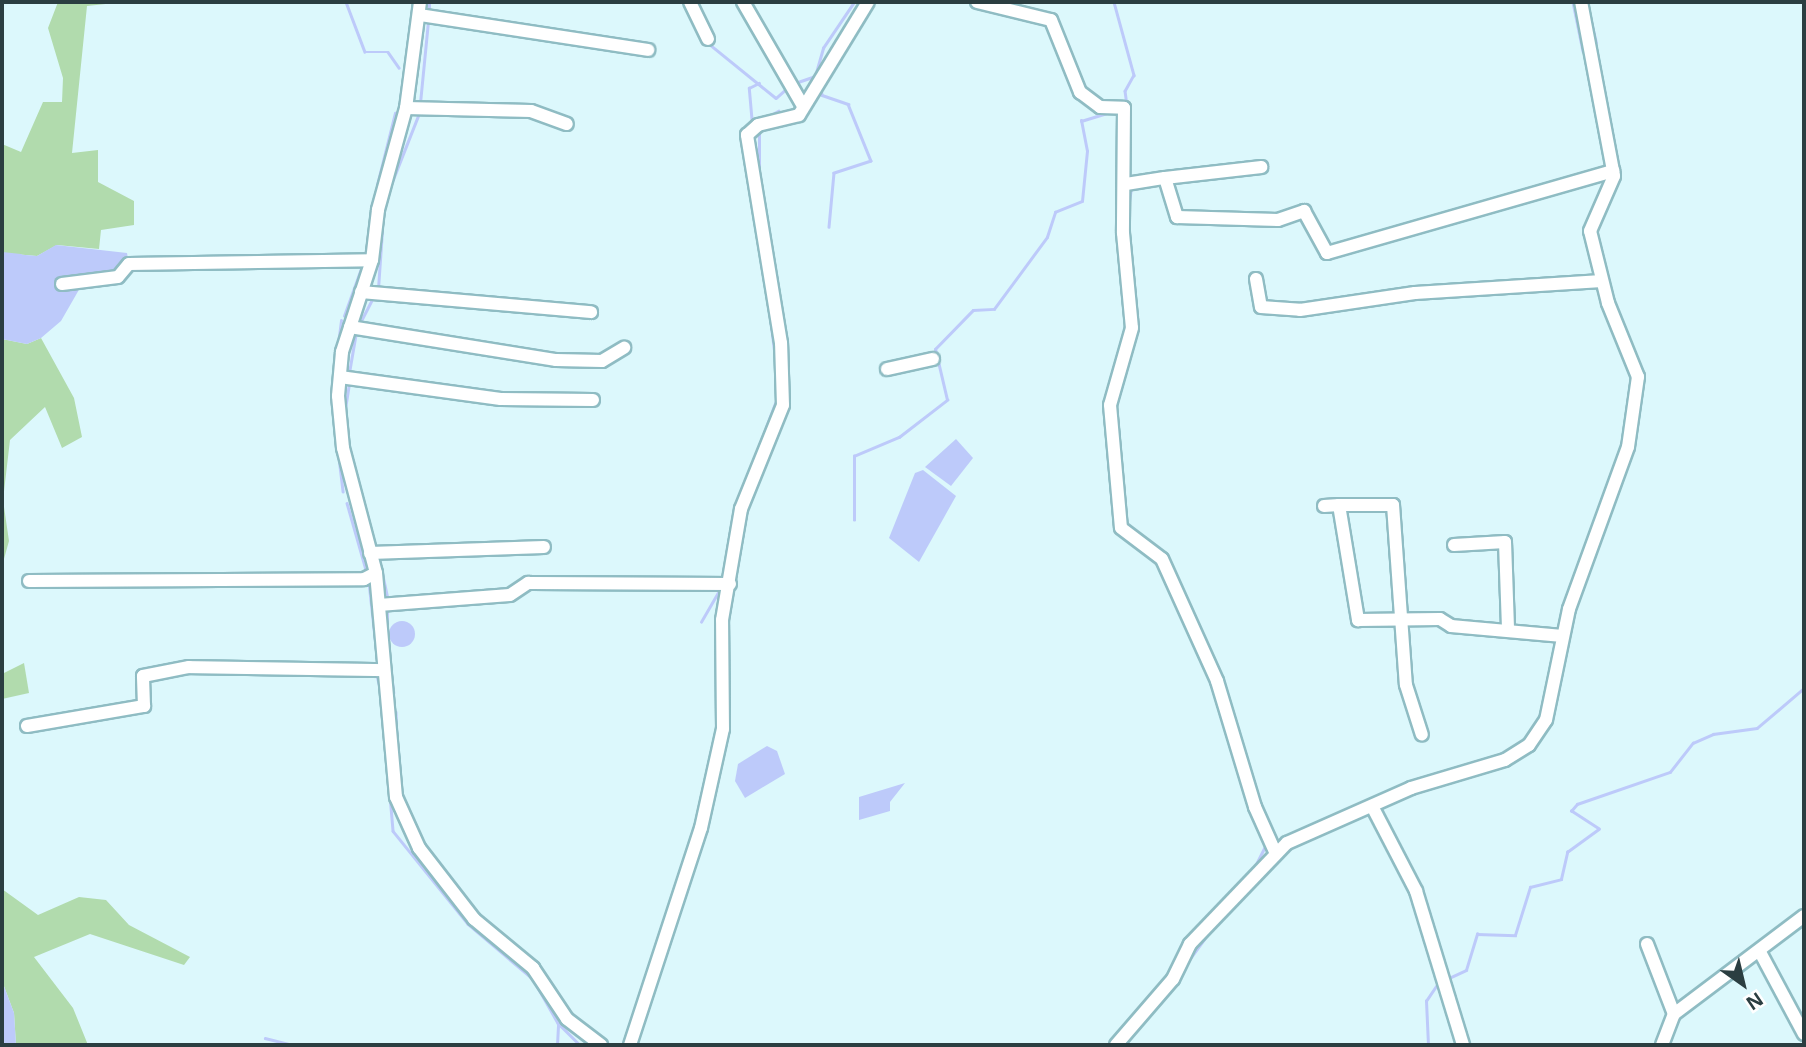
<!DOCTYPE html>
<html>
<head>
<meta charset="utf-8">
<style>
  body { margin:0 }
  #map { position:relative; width:1806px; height:1047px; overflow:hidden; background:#dcf8fc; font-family:"Noto Sans",sans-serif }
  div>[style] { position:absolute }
  .green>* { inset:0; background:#b1dbad }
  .water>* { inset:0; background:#bdcafa }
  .round { border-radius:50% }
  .stream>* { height:2.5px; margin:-1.25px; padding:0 1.25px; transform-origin:1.25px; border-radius:1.25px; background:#bdcafa }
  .roads { filter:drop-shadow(2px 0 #8fbcc3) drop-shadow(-2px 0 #8fbcc3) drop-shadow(0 2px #8fbcc3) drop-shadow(0 -2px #8fbcc3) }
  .minor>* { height:12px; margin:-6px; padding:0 6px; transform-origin:6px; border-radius:6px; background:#fff }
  span { translate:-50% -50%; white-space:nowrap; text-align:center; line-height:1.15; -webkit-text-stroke:7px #fff; paint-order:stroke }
  .frame { position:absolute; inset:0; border:4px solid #2b3e41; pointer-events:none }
  .north { position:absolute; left:1708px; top:949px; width:70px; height:70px; -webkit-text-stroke:5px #fff; paint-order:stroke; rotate:146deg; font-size:19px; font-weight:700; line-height:28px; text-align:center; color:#2b3e41 }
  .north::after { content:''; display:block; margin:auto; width:24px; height:32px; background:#2b3e41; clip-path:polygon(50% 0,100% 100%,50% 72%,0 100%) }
</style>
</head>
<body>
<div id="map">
  <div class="green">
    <div style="clip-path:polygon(58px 2px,124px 2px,87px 6px,72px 153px,98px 150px,98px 182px,134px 201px,134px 225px,101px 230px,99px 249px,57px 245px,37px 256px,2px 253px,2px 144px,21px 152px,43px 102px,62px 102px,63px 78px,48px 28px)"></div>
    <div style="clip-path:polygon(41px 338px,74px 398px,82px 437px,62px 448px,45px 407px,10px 440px,3px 500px,9px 541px,2px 566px,2px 339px,27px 344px)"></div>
    <div style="clip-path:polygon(24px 663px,29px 693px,2px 699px,2px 674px)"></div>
    <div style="clip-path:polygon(2px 889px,38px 915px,79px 897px,106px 900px,129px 925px,190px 957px,184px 965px,90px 934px,34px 957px,73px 1008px,88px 1045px,16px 1045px,14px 1013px,2px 981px)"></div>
  </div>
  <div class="water">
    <div style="clip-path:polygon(56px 245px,127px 253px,129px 264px,118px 277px,84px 281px,61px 321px,41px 338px,27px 344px,2px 339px,2px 253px,37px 256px)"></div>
    <div style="clip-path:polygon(956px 439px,973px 458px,951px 486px,925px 467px)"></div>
    <div style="clip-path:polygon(923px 470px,956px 496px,919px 562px,889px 538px,915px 473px)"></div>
    <div class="round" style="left:389px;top:621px;width:26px;height:26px"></div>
    <div style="clip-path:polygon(767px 746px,777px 751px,785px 774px,745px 798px,735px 781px,738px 764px)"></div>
    <div style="clip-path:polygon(905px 783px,890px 802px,890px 811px,859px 820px,859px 797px)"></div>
    <div style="clip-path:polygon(2px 981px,14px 1013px,16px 1045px,2px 1045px)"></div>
  </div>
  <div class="stream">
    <div style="left:346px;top:2px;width:53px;rotate:69.2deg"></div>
    <div style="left:365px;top:52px;width:23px"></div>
    <div style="left:388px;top:52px;width:19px;rotate:55deg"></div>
    <div style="left:1114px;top:2px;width:76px;rotate:74.7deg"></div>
    <div style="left:1134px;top:75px;width:18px;rotate:119deg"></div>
    <div style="left:1125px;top:91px;width:15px;rotate:82deg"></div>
    <div style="left:1573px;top:2px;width:50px;rotate:78.5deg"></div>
    <div style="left:429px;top:11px;width:9px;rotate:-90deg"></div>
    <div style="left:1590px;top:15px;width:28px;rotate:77deg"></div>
    <div style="left:708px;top:43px;width:87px;rotate:39deg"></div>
    <div style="left:776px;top:98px;width:13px;rotate:-42deg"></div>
    <div style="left:795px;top:83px;width:21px;rotate:-19deg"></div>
    <div style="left:815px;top:76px;width:29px;rotate:-74deg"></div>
    <div style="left:823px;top:48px;width:55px;rotate:-56deg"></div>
    <div style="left:821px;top:87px;width:8px;rotate:83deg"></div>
    <div style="left:822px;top:95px;width:28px;rotate:19deg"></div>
    <div style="left:848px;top:104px;width:61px;rotate:68deg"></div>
    <div style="left:871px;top:161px;width:39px;rotate:162deg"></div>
    <div style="left:834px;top:173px;width:54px;rotate:95.3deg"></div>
    <div style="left:420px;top:103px;width:81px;rotate:-84.4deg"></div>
    <div style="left:760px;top:121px;width:21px;rotate:-29deg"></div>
    <div style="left:752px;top:125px;width:37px;rotate:-95deg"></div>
    <div style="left:749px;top:88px;width:11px;rotate:-27deg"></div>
    <div style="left:759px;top:170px;width:39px;rotate:-90deg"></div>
    <div style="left:377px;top:185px;width:74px;rotate:-76deg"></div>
    <div style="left:390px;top:187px;width:76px;rotate:-68.5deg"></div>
    <div style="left:1129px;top:202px;width:14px;rotate:-82deg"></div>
    <div style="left:2px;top:253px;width:18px;rotate:6deg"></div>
    <div style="left:365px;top:256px;width:66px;rotate:-80.4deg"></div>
    <div style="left:378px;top:289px;width:59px;rotate:-86.1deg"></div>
    <div style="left:344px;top:316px;width:56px;rotate:-70.3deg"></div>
    <div style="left:771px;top:322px;width:31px;rotate:83deg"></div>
    <div style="left:360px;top:323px;width:28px;rotate:-63deg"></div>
    <div style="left:349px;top:373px;width:42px;rotate:-80.3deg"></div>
    <div style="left:332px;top:390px;width:70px;rotate:-82.6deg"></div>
    <div style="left:333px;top:407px;width:85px;rotate:83.2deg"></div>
    <div style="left:345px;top:409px;width:26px;rotate:-81deg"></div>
    <div style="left:347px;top:503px;width:73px;rotate:74.1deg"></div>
    <div style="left:736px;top:506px;width:116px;rotate:-69.2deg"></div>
    <div style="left:854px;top:520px;width:64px;rotate:-90deg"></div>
    <div style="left:854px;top:456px;width:49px;rotate:-22.9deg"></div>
    <div style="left:899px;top:437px;width:61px;rotate:-37.6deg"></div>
    <div style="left:947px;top:400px;width:52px;rotate:-103.2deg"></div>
    <div style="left:935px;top:349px;width:54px;rotate:-45.7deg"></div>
    <div style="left:973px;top:310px;width:21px;rotate:-3deg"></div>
    <div style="left:994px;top:309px;width:89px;rotate:-53.6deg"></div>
    <div style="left:1047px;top:237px;width:26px;rotate:-72deg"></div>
    <div style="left:1055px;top:212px;width:29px;rotate:-22deg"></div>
    <div style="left:1082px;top:201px;width:50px;rotate:-84.3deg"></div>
    <div style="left:1087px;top:151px;width:31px;rotate:-101deg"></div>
    <div style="left:1081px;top:121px;width:31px;rotate:-17deg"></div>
    <div style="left:379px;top:557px;width:43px;rotate:77.9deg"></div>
    <div style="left:369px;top:582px;width:83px;rotate:83.8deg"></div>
    <div style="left:734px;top:582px;width:39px;rotate:-80deg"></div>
    <div style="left:701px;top:622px;width:38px;rotate:-60deg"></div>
    <div style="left:387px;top:631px;width:19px;rotate:-90deg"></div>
    <div style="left:390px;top:662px;width:31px;rotate:83deg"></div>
    <div style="left:377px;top:675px;width:17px;rotate:77deg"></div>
    <div style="left:396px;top:712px;width:34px;rotate:88deg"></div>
    <div style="left:385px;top:737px;width:94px;rotate:85.1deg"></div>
    <div style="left:393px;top:831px;width:119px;rotate:51.1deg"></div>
    <div style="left:468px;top:924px;width:85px;rotate:40.2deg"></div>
    <div style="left:533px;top:979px;width:51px;rotate:60.4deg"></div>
    <div style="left:558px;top:1023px;width:31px;rotate:45deg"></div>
    <div style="left:1252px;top:872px;width:31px;rotate:-63deg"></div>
    <div style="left:1191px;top:934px;width:70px;rotate:-45.6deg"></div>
    <div style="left:1189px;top:960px;width:32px;rotate:-54deg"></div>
    <div style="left:1447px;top:979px;width:21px;rotate:-25deg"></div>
    <div style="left:1466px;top:970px;width:38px;rotate:-73deg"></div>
    <div style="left:1477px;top:934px;width:38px;rotate:2deg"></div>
    <div style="left:1515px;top:935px;width:50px;rotate:-72.6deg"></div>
    <div style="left:1530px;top:887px;width:32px;rotate:-14deg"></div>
    <div style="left:1561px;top:879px;width:28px;rotate:-77deg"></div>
    <div style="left:1567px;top:852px;width:39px;rotate:-36deg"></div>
    <div style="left:1599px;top:829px;width:33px;rotate:-147deg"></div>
    <div style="left:1571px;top:811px;width:9px;rotate:-49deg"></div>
    <div style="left:1577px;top:804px;width:98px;rotate:-19deg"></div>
    <div style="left:1670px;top:772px;width:37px;rotate:-52deg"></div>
    <div style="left:1693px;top:743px;width:22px;rotate:-24deg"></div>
    <div style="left:1713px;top:734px;width:44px;rotate:-7.8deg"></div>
    <div style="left:1757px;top:728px;width:62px;rotate:-40.4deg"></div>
    <div style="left:265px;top:1038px;width:30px;rotate:14deg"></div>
    <div style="left:557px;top:1045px;width:21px;rotate:-87deg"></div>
    <div style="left:1428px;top:1045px;width:44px;rotate:-92.6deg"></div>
    <div style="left:1426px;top:1001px;width:22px;rotate:-56deg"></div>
  </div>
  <div class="roads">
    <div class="minor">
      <div style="left:420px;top:2px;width:107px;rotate:97.5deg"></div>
      <div style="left:406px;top:108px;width:106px;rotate:105.4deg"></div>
      <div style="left:378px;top:210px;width:50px;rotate:96.8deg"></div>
      <div style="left:372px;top:260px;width:97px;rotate:108.1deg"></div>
      <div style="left:342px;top:352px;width:44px;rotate:95.2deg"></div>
      <div style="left:338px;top:396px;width:52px;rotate:84.5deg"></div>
      <div style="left:343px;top:448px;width:129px;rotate:75.2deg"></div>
      <div style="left:376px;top:573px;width:225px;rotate:84.9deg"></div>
      <div style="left:396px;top:797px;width:56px;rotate:65.7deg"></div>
      <div style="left:419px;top:848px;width:90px;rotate:52.2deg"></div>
      <div style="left:474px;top:919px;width:77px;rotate:39.7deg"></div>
      <div style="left:533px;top:968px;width:61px;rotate:56.3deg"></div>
      <div style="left:567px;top:1019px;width:43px;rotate:37.4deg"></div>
      <div style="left:690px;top:2px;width:41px;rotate:64.1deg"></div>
      <div style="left:743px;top:2px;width:120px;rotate:60deg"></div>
      <div style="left:977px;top:2px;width:76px;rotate:13.7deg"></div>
      <div style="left:1051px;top:20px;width:78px;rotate:68.1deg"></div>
      <div style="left:1080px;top:92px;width:25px;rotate:37deg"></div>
      <div style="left:1100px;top:107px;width:24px;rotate:2deg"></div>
      <div style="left:1124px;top:108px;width:125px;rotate:90.5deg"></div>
      <div style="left:1123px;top:233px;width:95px;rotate:84.6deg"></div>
      <div style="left:1132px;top:328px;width:80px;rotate:105.9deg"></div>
      <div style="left:1110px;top:405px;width:123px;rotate:84.9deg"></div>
      <div style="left:1121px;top:528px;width:51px;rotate:37.1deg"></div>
      <div style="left:1162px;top:559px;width:134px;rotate:65.7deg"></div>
      <div style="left:1217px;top:681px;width:132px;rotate:73.2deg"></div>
      <div style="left:1255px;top:807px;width:51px;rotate:65.9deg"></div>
      <div style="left:420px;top:15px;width:231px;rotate:8.7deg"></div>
      <div style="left:406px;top:108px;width:125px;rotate:1.4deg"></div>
      <div style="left:531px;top:111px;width:38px;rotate:20deg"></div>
      <div style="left:1165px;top:178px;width:97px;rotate:-6.5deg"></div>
      <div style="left:1126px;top:184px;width:39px;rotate:-9deg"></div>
      <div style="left:1165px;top:178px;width:41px;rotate:72.9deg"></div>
      <div style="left:1177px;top:217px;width:101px;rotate:1.7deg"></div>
      <div style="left:1278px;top:220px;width:28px;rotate:-19deg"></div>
      <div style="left:1304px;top:211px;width:48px;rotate:61.3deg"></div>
      <div style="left:1327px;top:253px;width:298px;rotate:-16deg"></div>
      <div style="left:1256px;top:279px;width:28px;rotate:80deg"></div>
      <div style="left:1261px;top:307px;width:39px;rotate:4deg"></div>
      <div style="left:1300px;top:310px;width:116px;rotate:-8.4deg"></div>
      <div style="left:1415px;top:293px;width:187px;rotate:-3.7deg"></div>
      <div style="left:62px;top:284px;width:56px;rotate:-7.1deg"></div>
      <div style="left:118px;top:277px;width:17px;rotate:-50deg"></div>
      <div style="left:129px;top:264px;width:243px;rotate:-0.9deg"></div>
      <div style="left:361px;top:292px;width:231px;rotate:5deg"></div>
      <div style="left:350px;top:327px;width:209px;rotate:9.1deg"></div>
      <div style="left:556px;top:360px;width:46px;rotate:1.2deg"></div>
      <div style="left:602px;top:361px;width:26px;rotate:-31deg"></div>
      <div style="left:887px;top:369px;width:47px;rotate:-12.3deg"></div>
      <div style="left:340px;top:377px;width:162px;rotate:7.8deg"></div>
      <div style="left:501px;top:399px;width:92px;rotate:0.6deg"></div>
      <div style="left:1339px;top:505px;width:54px"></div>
      <div style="left:1393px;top:505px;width:180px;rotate:85.9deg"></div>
      <div style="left:1406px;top:685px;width:52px;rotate:72.3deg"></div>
      <div style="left:1324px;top:506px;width:15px;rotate:-4deg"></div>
      <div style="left:1339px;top:505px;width:117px;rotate:80.6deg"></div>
      <div style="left:1358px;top:620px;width:82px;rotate:-0.7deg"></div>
      <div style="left:1440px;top:619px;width:13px;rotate:32deg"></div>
      <div style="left:1451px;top:626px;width:112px;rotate:5.1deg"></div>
      <div style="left:1454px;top:545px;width:51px;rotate:-3.4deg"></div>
      <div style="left:1505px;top:542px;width:84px;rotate:88deg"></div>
      <div style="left:370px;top:553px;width:174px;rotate:-2deg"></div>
      <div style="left:29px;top:581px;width:335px;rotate:-0.3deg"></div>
      <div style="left:364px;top:579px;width:13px;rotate:-27deg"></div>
      <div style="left:379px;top:605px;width:131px;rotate:-4.4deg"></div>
      <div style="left:510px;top:595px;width:22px;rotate:-34deg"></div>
      <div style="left:528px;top:583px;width:202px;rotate:0.3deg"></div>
      <div style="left:27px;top:726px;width:119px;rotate:-9.7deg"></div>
      <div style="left:144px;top:706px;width:30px;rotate:-92deg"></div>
      <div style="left:143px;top:676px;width:47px;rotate:-11.1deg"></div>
      <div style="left:189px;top:667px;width:195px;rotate:0.9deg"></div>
      <div style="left:1372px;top:806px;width:96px;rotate:62.6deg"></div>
      <div style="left:1416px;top:891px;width:161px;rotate:73deg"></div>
      <div style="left:1647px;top:944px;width:75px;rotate:68.9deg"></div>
      <div style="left:1760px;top:952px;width:93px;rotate:61.8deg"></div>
      <div style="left:630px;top:1045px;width:228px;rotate:-71.9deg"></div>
      <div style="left:701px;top:828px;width:101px;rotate:-77.5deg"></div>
      <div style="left:723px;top:729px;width:109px;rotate:-90.5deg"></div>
      <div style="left:722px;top:620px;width:113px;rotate:-80.3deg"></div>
      <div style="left:741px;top:509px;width:112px;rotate:-68deg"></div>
      <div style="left:783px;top:405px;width:62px;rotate:-91.8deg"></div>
      <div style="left:781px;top:343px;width:211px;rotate:-99.3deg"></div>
      <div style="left:747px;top:135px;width:15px;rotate:-42deg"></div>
      <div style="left:758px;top:125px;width:42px;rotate:-13.7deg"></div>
      <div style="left:799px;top:115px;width:132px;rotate:-58.6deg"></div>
      <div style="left:1116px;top:1045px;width:87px;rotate:-49.2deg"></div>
      <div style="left:1173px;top:979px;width:39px;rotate:-64deg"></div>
      <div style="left:1190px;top:944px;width:140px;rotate:-46.2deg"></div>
      <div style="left:1287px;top:843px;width:136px;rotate:-23.9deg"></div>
      <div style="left:1411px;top:788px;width:98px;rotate:-16.6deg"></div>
      <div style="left:1505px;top:760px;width:28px;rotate:-32deg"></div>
      <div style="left:1529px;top:745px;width:30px;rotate:-56deg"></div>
      <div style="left:1546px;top:720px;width:113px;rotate:-78.3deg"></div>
      <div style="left:1569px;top:609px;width:172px;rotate:-70deg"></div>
      <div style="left:1628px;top:447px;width:71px;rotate:-81.9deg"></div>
      <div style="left:1638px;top:377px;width:80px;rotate:-112.1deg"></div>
      <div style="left:1608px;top:303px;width:74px;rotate:-104deg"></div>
      <div style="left:1590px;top:231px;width:60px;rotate:-66.4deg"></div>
      <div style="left:1614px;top:176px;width:177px;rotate:-100.7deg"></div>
      <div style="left:1662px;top:1045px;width:33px;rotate:-69deg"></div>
      <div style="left:1674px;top:1014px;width:163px;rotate:-37deg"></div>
    </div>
  </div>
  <div class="frame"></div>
  <div class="north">N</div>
</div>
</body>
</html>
